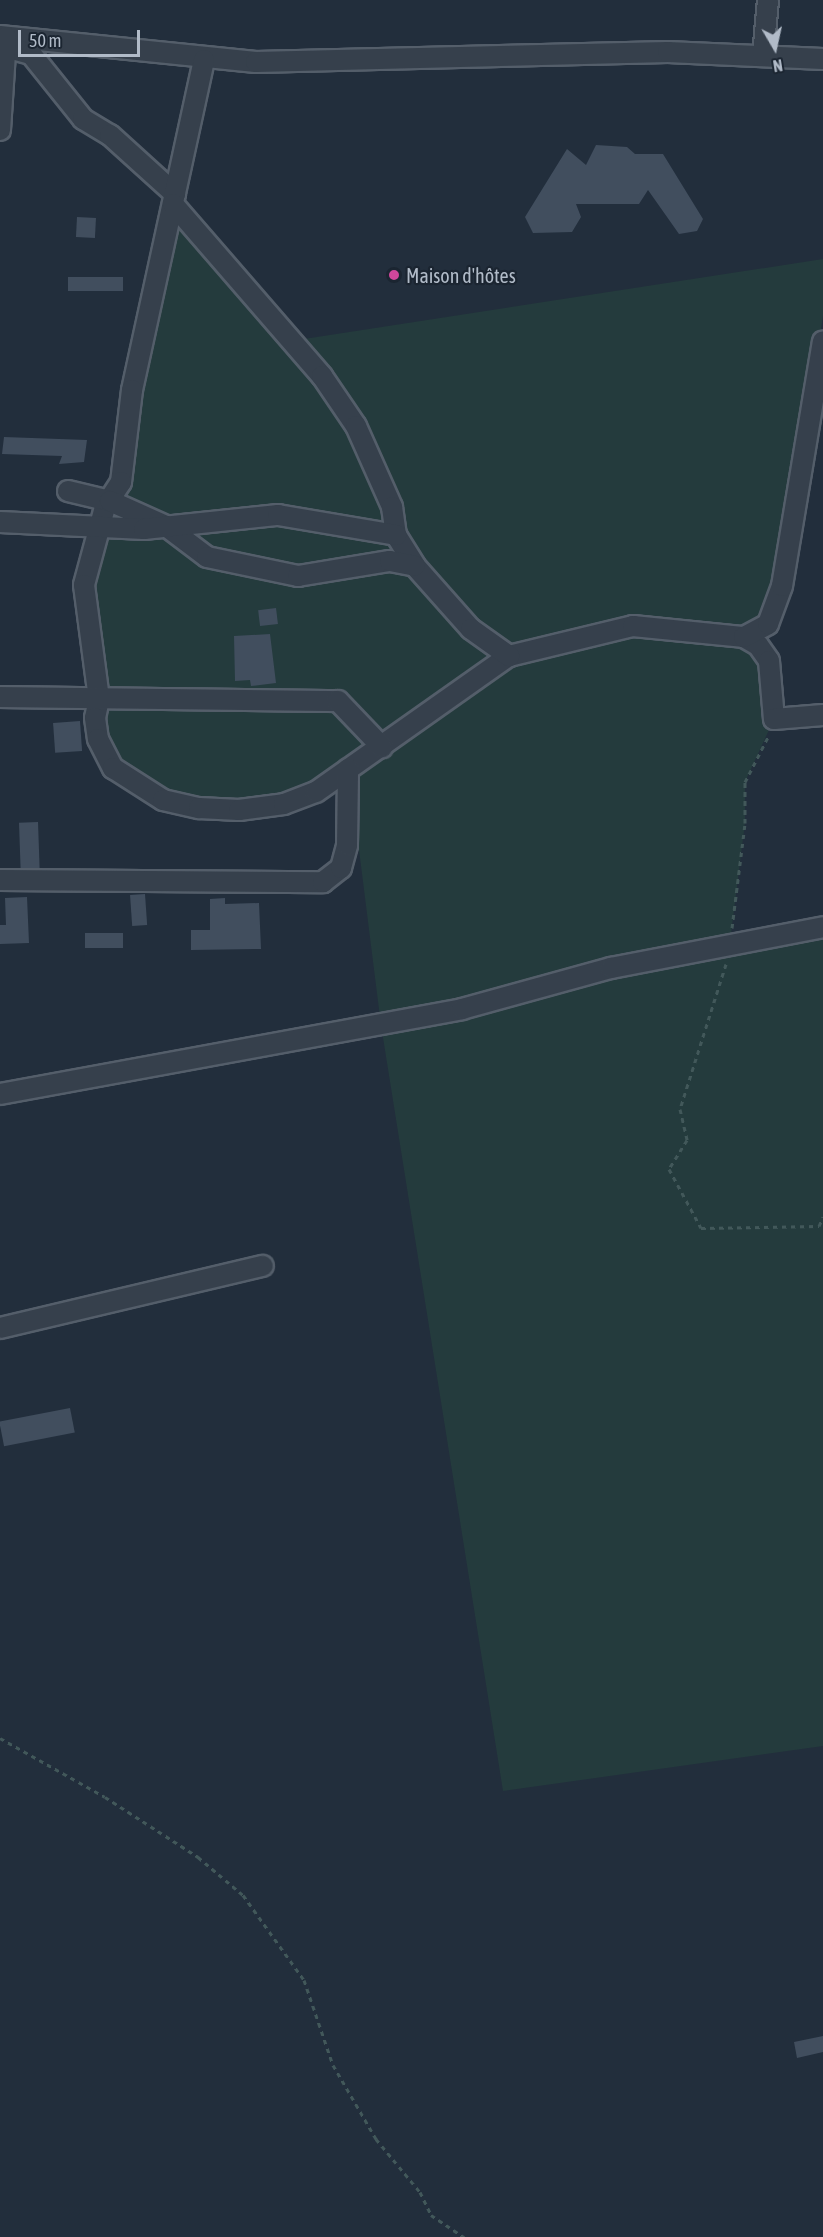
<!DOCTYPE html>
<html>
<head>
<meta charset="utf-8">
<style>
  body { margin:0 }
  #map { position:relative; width:823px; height:2237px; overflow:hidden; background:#222e3c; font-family:"Asap Condensed",sans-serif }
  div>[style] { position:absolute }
  .green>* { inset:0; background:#243b3d }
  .building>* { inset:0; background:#414e5e; transform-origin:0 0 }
  .path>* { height:3px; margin-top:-1.5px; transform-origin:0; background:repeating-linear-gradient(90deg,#42585a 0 4.5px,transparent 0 9px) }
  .roads { filter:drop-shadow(2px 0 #545e6a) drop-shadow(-2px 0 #545e6a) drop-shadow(0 2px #545e6a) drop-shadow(0 -2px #545e6a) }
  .minor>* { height:20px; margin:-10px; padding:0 10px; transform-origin:10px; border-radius:10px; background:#36404c }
  .dots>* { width:16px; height:16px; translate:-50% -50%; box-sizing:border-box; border:3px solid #1b2531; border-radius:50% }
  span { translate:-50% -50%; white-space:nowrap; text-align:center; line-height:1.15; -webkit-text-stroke:4.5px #1b2531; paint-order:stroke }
  .poi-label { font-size:20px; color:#b1bbc8 }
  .left { translate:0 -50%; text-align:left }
  .north { position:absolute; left:745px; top:18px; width:60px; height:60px; -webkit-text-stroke:4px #1b2531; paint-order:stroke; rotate:171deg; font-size:16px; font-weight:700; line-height:24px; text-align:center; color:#b1bbc8 }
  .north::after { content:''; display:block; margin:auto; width:21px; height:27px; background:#b1bbc8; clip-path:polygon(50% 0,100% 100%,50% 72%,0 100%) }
  .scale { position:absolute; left:18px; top:30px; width:122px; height:27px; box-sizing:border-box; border:3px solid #b1bbc8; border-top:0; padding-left:8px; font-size:18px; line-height:21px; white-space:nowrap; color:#b1bbc8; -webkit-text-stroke:4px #1b2531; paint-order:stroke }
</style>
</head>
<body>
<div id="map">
  <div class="green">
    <div style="clip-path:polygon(173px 204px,291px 341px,823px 259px,823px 316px,786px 547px,768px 624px,744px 637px,769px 661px,774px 719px,745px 782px,745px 823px,730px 942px,823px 926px,823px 1746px,503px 1791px,381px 1025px,349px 770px,293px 800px,199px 808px,125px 777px,98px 739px,84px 585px,121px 482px)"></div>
  </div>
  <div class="building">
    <div style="clip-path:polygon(596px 145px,627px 147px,635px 154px,663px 154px,703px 219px,697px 231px,679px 234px,648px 190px,639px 204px,576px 204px,581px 217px,572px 232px,533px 233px,525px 217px,567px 149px,586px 165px)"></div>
    <div style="left:77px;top:217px;width:19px;height:20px;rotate:3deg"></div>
    <div style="left:123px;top:277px;width:14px;height:55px;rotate:90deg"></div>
    <div style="clip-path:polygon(4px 437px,87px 440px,84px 462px,59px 464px,62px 456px,2px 454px)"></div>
    <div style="left:276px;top:608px;width:16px;height:18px;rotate:83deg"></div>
    <div style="clip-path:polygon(270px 634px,276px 683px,251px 686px,250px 680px,235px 681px,234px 636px)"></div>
    <div style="left:80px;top:721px;width:30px;height:27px;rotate:86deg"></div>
    <div style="left:38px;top:822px;width:46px;height:19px;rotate:88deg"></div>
    <div style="left:145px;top:894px;width:31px;height:15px;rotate:86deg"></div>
    <div style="clip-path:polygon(27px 897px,29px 943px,0 944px,0 925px,6px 925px,5px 898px)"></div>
    <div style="clip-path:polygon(225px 898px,225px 904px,259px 903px,261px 949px,191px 950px,191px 930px,210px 930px,210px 899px)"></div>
    <div style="left:85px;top:933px;width:38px;height:15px"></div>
    <div style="left:70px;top:1408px;width:25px;height:72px;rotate:79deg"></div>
    <div style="clip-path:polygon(823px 2036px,823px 2052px,797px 2058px,794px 2042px)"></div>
  </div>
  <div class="path">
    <div style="left:732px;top:928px;width:106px;rotate:-82.9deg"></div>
    <div style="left:745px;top:823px;width:41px;rotate:-90deg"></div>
    <div style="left:745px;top:782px;width:53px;rotate:-62.9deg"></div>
    <div style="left:726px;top:964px;width:152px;rotate:107.6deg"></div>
    <div style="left:680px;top:1109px;width:32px;rotate:77deg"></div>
    <div style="left:687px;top:1140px;width:34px;rotate:122deg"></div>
    <div style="left:669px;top:1169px;width:67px;rotate:61.5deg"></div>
    <div style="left:701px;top:1228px;width:118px;rotate:-1deg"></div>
    <div style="left:819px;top:1226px;width:10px;rotate:-66deg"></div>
    <div style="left:0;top:1738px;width:120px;rotate:29.3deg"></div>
    <div style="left:105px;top:1797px;width:111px;rotate:32.8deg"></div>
    <div style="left:198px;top:1857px;width:59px;rotate:40.2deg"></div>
    <div style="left:243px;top:1895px;width:105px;rotate:54.3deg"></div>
    <div style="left:304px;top:1980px;width:90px;rotate:71.2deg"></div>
    <div style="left:333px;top:2065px;width:86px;rotate:59.8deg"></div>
    <div style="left:376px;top:2139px;width:69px;rotate:50.3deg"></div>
    <div style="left:420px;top:2192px;width:25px;rotate:64deg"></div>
    <div style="left:431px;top:2215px;width:40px;rotate:34deg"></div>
  </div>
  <div class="roads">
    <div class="minor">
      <div style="left:0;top:36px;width:257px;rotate:5.8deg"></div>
      <div style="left:256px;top:62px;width:412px;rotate:-1.4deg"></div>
      <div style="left:668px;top:52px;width:155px;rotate:2.6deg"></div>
      <div style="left:5px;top:47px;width:27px;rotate:15deg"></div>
      <div style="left:31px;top:54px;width:83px;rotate:51.3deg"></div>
      <div style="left:83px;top:119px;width:31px;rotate:31deg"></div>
      <div style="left:110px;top:135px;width:88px;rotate:42.2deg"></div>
      <div style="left:763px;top:56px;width:56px;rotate:-84.9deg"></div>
      <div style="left:204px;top:60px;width:338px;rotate:102.3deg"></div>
      <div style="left:132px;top:390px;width:93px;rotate:96.8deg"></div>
      <div style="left:121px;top:482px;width:30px;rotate:123deg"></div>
      <div style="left:105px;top:507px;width:81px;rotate:105.1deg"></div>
      <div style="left:84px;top:585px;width:115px;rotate:82.5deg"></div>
      <div style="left:99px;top:699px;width:19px;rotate:102deg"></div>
      <div style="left:95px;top:718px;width:21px;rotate:82deg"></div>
      <div style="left:98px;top:739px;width:33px;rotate:63deg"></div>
      <div style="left:113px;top:768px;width:59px;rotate:32.6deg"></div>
      <div style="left:163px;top:800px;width:37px;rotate:13deg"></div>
      <div style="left:199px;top:808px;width:40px;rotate:2.9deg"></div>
      <div style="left:239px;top:810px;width:45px;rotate:-7.6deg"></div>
      <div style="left:284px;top:804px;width:34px;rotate:-21deg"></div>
      <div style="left:316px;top:792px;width:236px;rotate:-35.2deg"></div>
      <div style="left:509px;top:656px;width:128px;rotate:-13.6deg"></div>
      <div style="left:633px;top:626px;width:112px;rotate:5.7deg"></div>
      <div style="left:744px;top:637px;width:16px;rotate:30deg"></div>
      <div style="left:758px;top:645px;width:19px;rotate:55deg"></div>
      <div style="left:769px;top:661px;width:58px;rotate:85.1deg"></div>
      <div style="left:774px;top:719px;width:49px;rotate:-4.7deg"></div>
      <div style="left:0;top:130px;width:93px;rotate:-86.3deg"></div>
      <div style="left:173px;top:204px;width:228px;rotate:49.1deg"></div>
      <div style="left:322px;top:376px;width:60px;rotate:55.8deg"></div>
      <div style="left:356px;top:426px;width:89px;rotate:66deg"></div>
      <div style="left:392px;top:507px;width:28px;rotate:82deg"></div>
      <div style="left:396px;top:535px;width:36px;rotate:58deg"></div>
      <div style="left:415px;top:566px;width:84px;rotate:48.4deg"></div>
      <div style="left:471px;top:629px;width:47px;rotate:35.4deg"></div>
      <div style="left:68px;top:491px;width:43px;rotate:13.4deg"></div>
      <div style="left:110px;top:501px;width:61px;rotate:24.1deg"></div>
      <div style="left:166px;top:526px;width:51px;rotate:37.1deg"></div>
      <div style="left:207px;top:557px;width:93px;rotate:11.8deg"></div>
      <div style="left:298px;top:576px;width:93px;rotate:-9.3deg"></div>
      <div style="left:390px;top:561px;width:25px;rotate:11deg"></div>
      <div style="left:0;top:522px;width:144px;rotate:2.8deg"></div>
      <div style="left:144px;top:529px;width:135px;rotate:-6deg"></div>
      <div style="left:278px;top:515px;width:120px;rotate:9.6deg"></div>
      <div style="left:744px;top:637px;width:27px;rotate:-28deg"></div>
      <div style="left:768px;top:624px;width:40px;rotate:-69.8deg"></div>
      <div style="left:782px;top:586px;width:248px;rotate:-80.5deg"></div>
      <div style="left:0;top:697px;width:338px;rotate:0.7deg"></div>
      <div style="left:338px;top:701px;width:64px;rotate:46.3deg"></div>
      <div style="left:0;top:880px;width:323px;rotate:0.4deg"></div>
      <div style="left:323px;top:882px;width:23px;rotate:-38deg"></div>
      <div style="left:341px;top:868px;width:24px;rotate:-75deg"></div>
      <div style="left:347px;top:845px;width:76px;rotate:-89.2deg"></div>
      <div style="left:0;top:1094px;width:470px;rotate:-10.4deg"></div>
      <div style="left:462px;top:1009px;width:155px;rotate:-15.4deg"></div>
      <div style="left:611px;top:968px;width:216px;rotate:-10.9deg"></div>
      <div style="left:0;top:1328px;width:270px;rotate:-13.3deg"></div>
    </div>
  </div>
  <div class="dots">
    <div style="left:394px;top:275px;background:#d1479c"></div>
  </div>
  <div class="poi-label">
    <span class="left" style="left:406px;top:275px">Maison d'hôtes</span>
  </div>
  <div class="north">N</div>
  <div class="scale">50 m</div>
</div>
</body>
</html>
